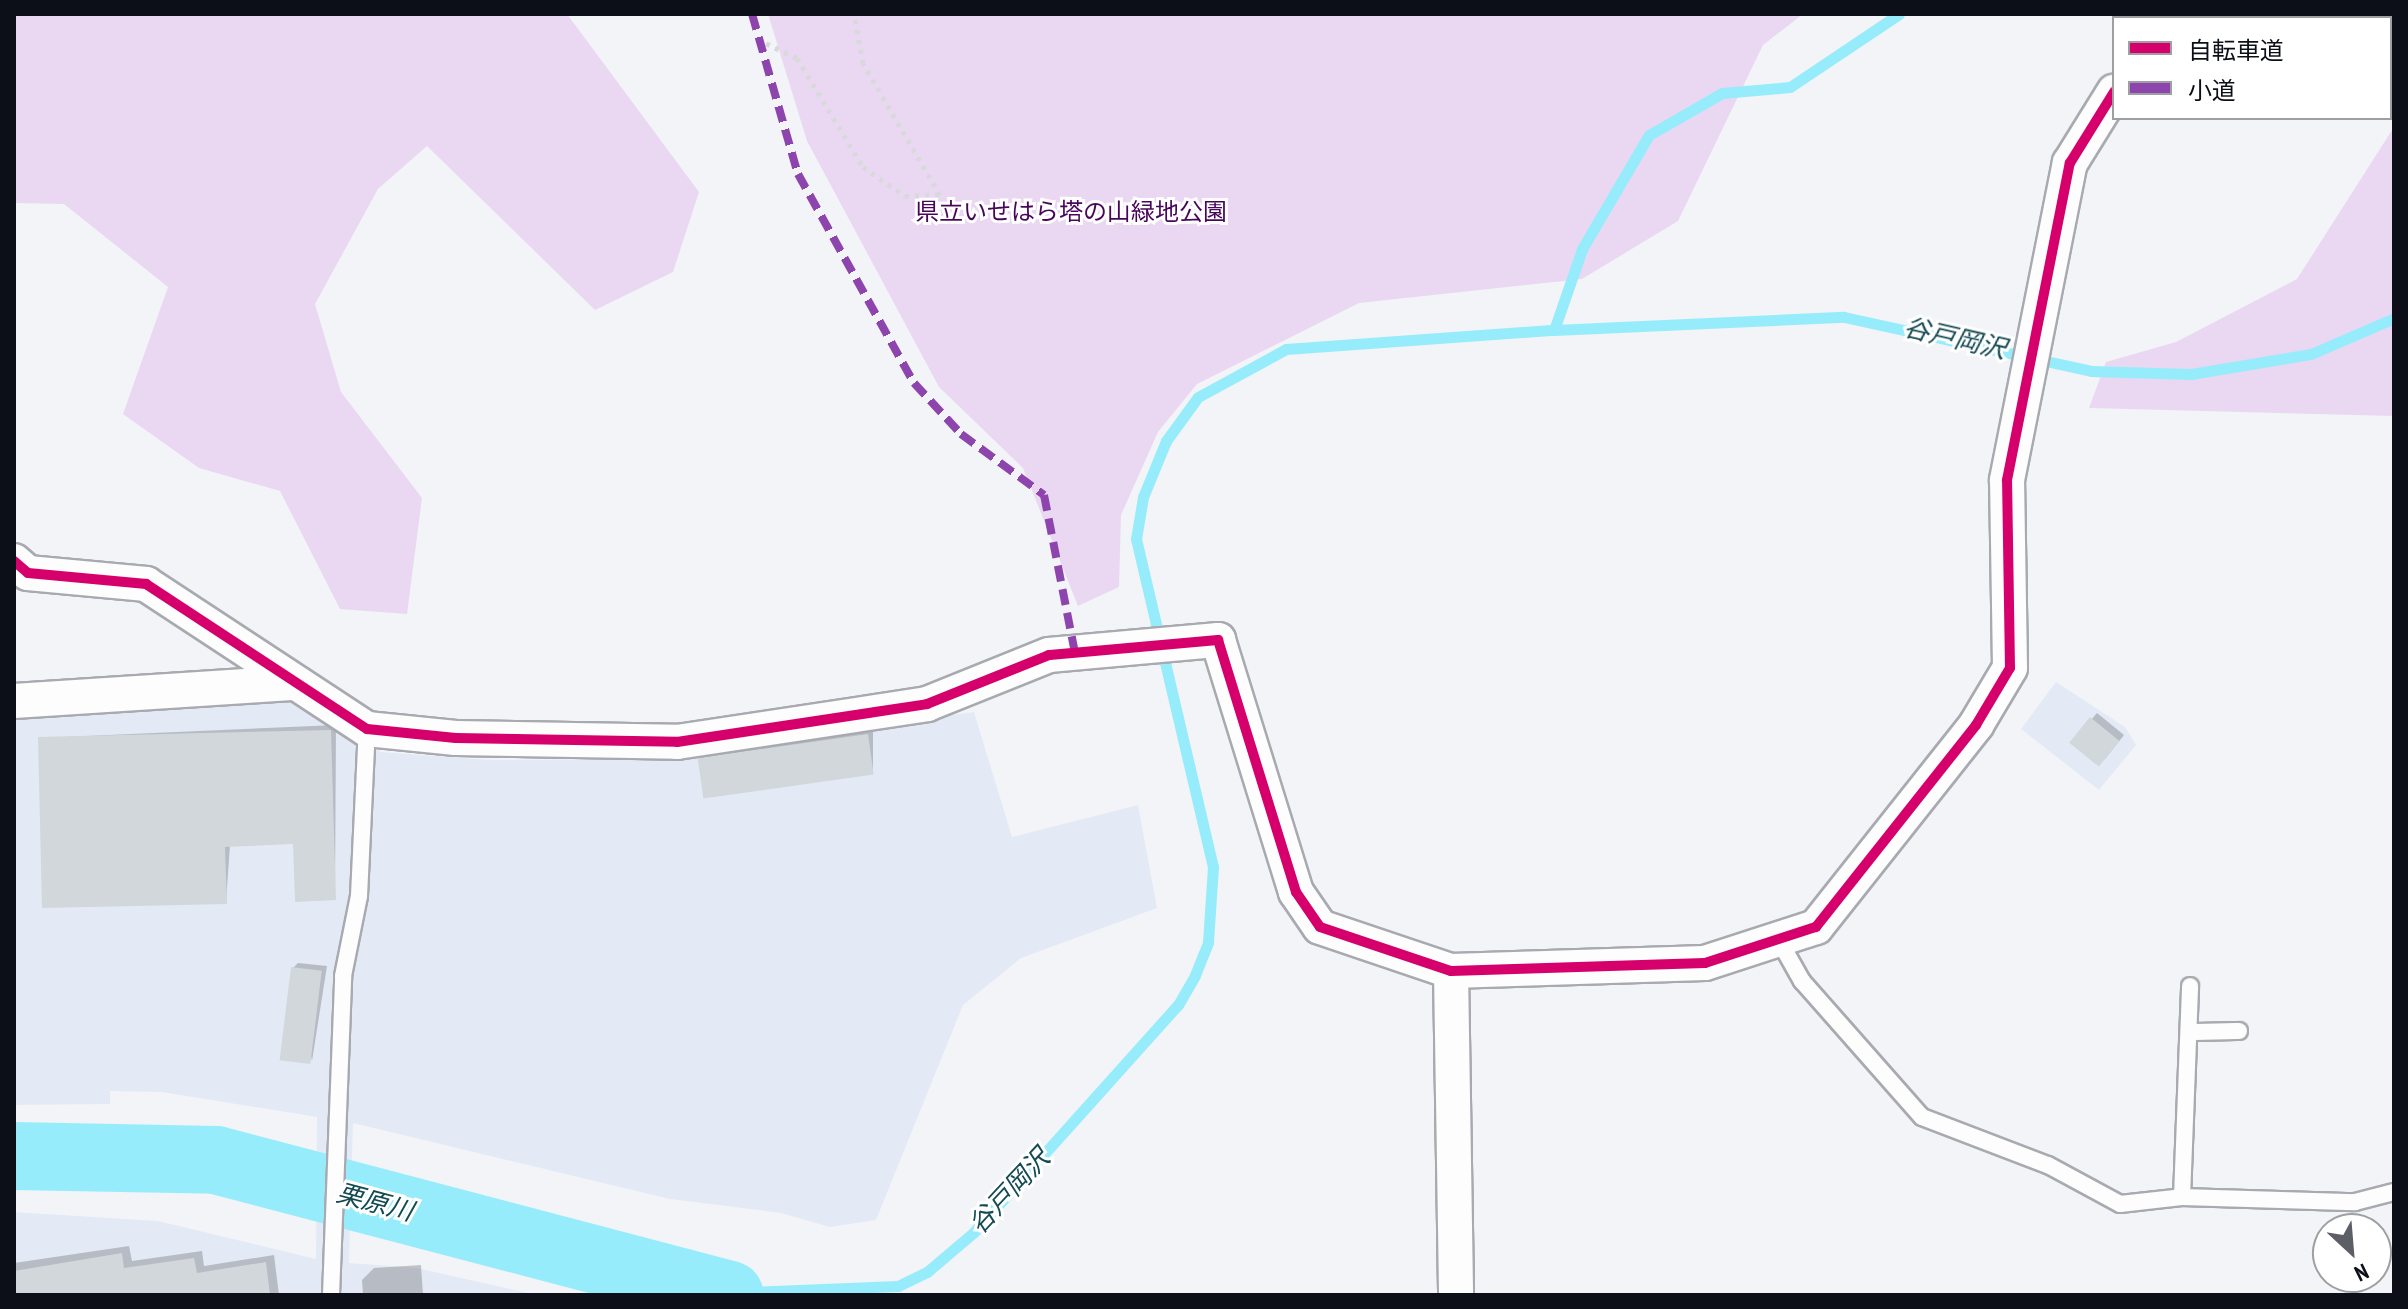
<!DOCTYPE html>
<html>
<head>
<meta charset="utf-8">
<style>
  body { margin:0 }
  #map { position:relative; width:2408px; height:1309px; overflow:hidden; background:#f2f4f8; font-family:"PT Sans Narrow","Noto Sans JP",sans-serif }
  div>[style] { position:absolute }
  .built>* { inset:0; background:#e4eaf5 }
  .green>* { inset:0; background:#ead8f2 }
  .shadow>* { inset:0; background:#0003 }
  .stream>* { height:11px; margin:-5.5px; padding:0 5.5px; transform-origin:5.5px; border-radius:5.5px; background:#97ecfb }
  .river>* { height:68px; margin:-34px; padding:0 34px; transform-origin:34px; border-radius:34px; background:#97ecfb }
  .building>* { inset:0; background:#d2d7db; transform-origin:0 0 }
  .path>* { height:5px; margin-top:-2.5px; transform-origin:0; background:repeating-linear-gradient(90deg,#d8d9da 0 4px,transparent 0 10px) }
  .roads { filter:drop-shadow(2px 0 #a8aab0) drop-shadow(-2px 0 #a8aab0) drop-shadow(0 2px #a8aab0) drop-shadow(0 -2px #a8aab0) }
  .service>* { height:16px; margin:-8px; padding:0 8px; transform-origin:8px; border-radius:8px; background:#fdfdfe }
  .minor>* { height:34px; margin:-17px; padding:0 17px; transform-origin:17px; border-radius:17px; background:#fdfdfe }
  .quiet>* { height:8px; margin-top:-4px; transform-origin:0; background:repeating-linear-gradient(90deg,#8e44ad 0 16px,transparent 0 24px) }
  .cycleway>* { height:10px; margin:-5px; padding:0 5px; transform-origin:5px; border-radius:5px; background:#d6006c }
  span { translate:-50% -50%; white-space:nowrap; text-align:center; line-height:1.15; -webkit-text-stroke:6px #fff; paint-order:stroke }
  .park-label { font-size:24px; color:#49055b }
  .water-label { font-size:26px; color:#144a52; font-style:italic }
  .frame { position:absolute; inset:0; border:16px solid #0c0f17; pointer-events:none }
  .legend { position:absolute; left:2112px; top:16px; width:280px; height:104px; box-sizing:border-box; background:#fff; border:2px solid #9e9fa2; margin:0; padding:10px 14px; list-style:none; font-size:24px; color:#0c0f17 }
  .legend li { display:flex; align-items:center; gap:16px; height:40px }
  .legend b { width:40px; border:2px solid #9e9fa2 }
  .north { position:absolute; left:2312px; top:1213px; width:80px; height:80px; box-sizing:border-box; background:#fff; border:2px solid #9e9fa2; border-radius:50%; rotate:154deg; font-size:22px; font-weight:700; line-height:32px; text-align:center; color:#0c0f17 }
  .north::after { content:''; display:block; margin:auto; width:28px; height:36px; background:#5c5f66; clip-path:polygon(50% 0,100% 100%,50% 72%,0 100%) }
</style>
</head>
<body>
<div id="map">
  <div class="built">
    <div style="clip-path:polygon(2056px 682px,2125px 727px,2136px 745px,2099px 790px,2021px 729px)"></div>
    <div style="clip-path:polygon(290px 699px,381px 752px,490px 760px,680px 759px,717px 747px,974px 712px,1012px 837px,1138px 805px,1157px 908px,1021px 958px,963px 1005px,876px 1220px,830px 1227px,781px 1213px,670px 1199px,353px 1123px,349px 1263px,417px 1268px,537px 1295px,14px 1295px,14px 1212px,158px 1221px,316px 1259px,317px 1117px,162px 1092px,110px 1091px,110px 1104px,14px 1105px,14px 718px)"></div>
  </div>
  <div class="green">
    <div style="clip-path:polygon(14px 14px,567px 14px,699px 192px,673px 272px,595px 310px,427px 146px,378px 189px,315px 304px,341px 392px,422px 498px,407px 614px,340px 609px,280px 491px,199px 468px,123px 414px,168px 287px,64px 204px,14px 203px)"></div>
    <div style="clip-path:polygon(768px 14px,1803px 14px,1763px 45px,1678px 221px,1582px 279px,1359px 303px,1197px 384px,1158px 432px,1121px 515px,1119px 587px,1078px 606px,1023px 468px,939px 387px,807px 141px)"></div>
    <div style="clip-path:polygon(2394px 127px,2394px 416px,2089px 408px,2106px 362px,2176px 342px,2297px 279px)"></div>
  </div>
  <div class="shadow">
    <div style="clip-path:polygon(2097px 713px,2124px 735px,2105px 759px,2072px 742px)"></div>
    <div style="clip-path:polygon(336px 725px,335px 898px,295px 842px,230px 845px,226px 902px,40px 738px)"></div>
    <div style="clip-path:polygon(873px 730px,873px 773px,700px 760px,706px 754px)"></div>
    <div style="clip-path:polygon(298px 963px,327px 966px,312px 1061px,293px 968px)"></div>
    <div style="clip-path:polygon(129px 1246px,132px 1261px,202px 1251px,204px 1266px,274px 1255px,279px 1295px,14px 1295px,14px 1263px)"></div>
    <div style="clip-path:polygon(421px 1265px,423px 1295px,363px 1295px,362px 1280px,374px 1268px)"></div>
  </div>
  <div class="stream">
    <div style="left:1554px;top:330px;width:290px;rotate:-2.6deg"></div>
    <div style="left:1844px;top:317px;width:253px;rotate:12.3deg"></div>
    <div style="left:2091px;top:371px;width:100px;rotate:1.7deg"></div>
    <div style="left:2191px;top:374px;width:122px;rotate:-9.5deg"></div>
    <div style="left:2311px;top:354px;width:90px;rotate:-23.4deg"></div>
    <div style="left:725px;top:1293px;width:173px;rotate:-2.3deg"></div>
    <div style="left:898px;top:1286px;width:32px;rotate:-26deg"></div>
    <div style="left:927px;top:1272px;width:62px;rotate:-40.4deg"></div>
    <div style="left:974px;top:1232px;width:305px;rotate:-48.1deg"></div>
    <div style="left:1178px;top:1005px;width:34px;rotate:-60deg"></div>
    <div style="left:1195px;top:975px;width:35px;rotate:-68deg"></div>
    <div style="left:1208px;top:942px;width:75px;rotate:-86.2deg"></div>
    <div style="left:1213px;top:867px;width:337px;rotate:-103.2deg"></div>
    <div style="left:1136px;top:539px;width:43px;rotate:-80.5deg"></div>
    <div style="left:1143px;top:497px;width:61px;rotate:-67.7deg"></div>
    <div style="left:1166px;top:441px;width:54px;rotate:-54deg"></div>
    <div style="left:1198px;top:397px;width:100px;rotate:-28.6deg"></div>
    <div style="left:1286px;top:349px;width:269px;rotate:-4.1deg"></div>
    <div style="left:1554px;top:330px;width:86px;rotate:-70.9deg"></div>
    <div style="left:1582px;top:249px;width:132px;rotate:-59.6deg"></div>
    <div style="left:1649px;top:135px;width:84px;rotate:-29.9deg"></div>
    <div style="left:1722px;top:93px;width:68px;rotate:-5deg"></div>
    <div style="left:1790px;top:87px;width:131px;rotate:-33.8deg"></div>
  </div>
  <div class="river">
    <div style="left:14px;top:1156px;width:202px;rotate:1.1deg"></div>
    <div style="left:216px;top:1160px;width:531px;rotate:14.72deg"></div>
  </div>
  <div class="building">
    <div style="left:2090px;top:717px;width:38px;height:33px;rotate:39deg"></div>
    <div style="clip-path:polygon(331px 730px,336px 900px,295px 902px,293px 844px,225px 847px,227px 904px,42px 908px,38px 737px)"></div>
    <div style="left:868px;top:734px;width:41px;height:172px;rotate:82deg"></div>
    <div style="left:291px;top:967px;width:31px;height:94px;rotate:7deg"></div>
    <div style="clip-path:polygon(122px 1253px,124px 1268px,194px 1258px,197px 1273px,266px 1262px,270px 1295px,14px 1295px,14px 1271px)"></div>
  </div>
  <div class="path">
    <div style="left:757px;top:39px;width:44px;rotate:25.4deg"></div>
    <div style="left:797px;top:58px;width:127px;rotate:58.8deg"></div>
    <div style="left:863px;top:167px;width:51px;rotate:34.6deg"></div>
    <div style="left:905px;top:196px;width:35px;rotate:-2deg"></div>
    <div style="left:940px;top:195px;width:153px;rotate:-120.3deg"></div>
    <div style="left:863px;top:63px;width:50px;rotate:-100.4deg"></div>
  </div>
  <div class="roads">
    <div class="service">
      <div style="left:1780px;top:942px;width:45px;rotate:60.6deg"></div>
      <div style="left:1802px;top:981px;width:181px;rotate:48.6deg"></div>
      <div style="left:1922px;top:1117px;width:135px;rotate:20.9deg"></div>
      <div style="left:2048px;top:1165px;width:82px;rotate:28.4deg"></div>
      <div style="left:2120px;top:1204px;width:62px;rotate:-6.4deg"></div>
      <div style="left:2182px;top:1197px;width:173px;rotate:1.7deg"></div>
      <div style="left:2355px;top:1202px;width:40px;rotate:-14.4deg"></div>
      <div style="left:2193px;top:1032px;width:46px;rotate:-1.2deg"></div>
      <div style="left:2182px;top:1197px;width:211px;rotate:-87.8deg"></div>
      <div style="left:331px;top:1295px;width:319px;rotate:-87.8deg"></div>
      <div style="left:343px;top:976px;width:82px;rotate:-78.7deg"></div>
      <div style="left:359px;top:896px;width:167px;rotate:-87.3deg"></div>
    </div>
    <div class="minor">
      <div style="left:2181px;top:18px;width:5px;rotate:-53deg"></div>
      <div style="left:14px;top:561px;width:18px;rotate:41deg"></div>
      <div style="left:28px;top:573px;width:119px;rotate:5.3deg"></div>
      <div style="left:146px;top:584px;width:264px;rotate:33.3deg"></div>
      <div style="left:367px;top:729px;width:89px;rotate:5.8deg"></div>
      <div style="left:456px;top:738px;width:221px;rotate:1deg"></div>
      <div style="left:677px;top:742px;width:253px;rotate:-8.6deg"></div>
      <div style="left:927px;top:704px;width:131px;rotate:-21.9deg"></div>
      <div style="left:1049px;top:655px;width:170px;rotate:-5.1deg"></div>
      <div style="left:1218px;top:640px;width:264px;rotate:72.8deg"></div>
      <div style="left:1296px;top:892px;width:42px;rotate:55.6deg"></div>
      <div style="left:1320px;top:927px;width:138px;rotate:18.6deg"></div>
      <div style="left:1451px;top:971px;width:254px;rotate:-1.8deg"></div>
      <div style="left:1705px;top:963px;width:117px;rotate:-18deg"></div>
      <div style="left:1816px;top:927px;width:258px;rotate:-51.6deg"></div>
      <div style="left:1976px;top:725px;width:66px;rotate:-59.2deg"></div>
      <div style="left:2010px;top:668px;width:188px;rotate:-90.9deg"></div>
      <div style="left:2007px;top:480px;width:323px;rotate:-78.8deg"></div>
      <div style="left:2070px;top:163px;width:84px;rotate:-58.2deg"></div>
      <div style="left:14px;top:701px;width:282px;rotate:-3.7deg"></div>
      <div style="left:1451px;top:971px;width:324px;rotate:89.1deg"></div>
    </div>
  </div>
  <div class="quiet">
    <div style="left:752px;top:14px;width:166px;rotate:74deg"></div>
    <div style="left:798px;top:174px;width:239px;rotate:61deg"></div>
    <div style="left:914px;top:383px;width:69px;rotate:47.3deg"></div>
    <div style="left:961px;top:434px;width:103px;rotate:36.3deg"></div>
    <div style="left:1044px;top:495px;width:161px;rotate:78.9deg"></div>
  </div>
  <div class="cycleway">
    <div style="left:14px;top:561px;width:18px;rotate:41deg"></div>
    <div style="left:28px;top:573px;width:119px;rotate:5.3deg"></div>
    <div style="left:146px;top:584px;width:264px;rotate:33.3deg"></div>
    <div style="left:367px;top:729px;width:89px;rotate:5.8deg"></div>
    <div style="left:456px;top:738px;width:221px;rotate:1deg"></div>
    <div style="left:677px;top:742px;width:253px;rotate:-8.6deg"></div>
    <div style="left:927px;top:704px;width:131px;rotate:-21.9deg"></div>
    <div style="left:1049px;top:655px;width:170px;rotate:-5.1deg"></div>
    <div style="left:1218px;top:640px;width:264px;rotate:72.8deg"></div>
    <div style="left:1296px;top:892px;width:42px;rotate:55.6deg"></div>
    <div style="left:1320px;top:927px;width:138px;rotate:18.6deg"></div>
    <div style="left:1451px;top:971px;width:254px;rotate:-1.8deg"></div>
    <div style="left:1705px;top:963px;width:117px;rotate:-18deg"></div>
    <div style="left:1816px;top:927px;width:258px;rotate:-51.6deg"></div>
    <div style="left:1976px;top:725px;width:66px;rotate:-59.2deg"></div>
    <div style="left:2010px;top:668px;width:188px;rotate:-90.9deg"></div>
    <div style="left:2007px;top:480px;width:323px;rotate:-78.8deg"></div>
    <div style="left:2070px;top:163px;width:84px;rotate:-58.2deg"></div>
  </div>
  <div class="park-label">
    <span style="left:1071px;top:212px">県立いせはら塔の山緑地公園</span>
  </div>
  <div class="water-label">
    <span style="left:1955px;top:338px;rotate:13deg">谷戸岡沢</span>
    <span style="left:1009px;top:1191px;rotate:-47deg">谷戸岡沢</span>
    <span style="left:375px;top:1202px;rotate:15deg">栗原川</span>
  </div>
  <div class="frame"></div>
  <ul class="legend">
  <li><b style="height:10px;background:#d6006c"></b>自転車道</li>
  <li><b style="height:10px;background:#8e44ad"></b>小道</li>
  </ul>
  <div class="north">N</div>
</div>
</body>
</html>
